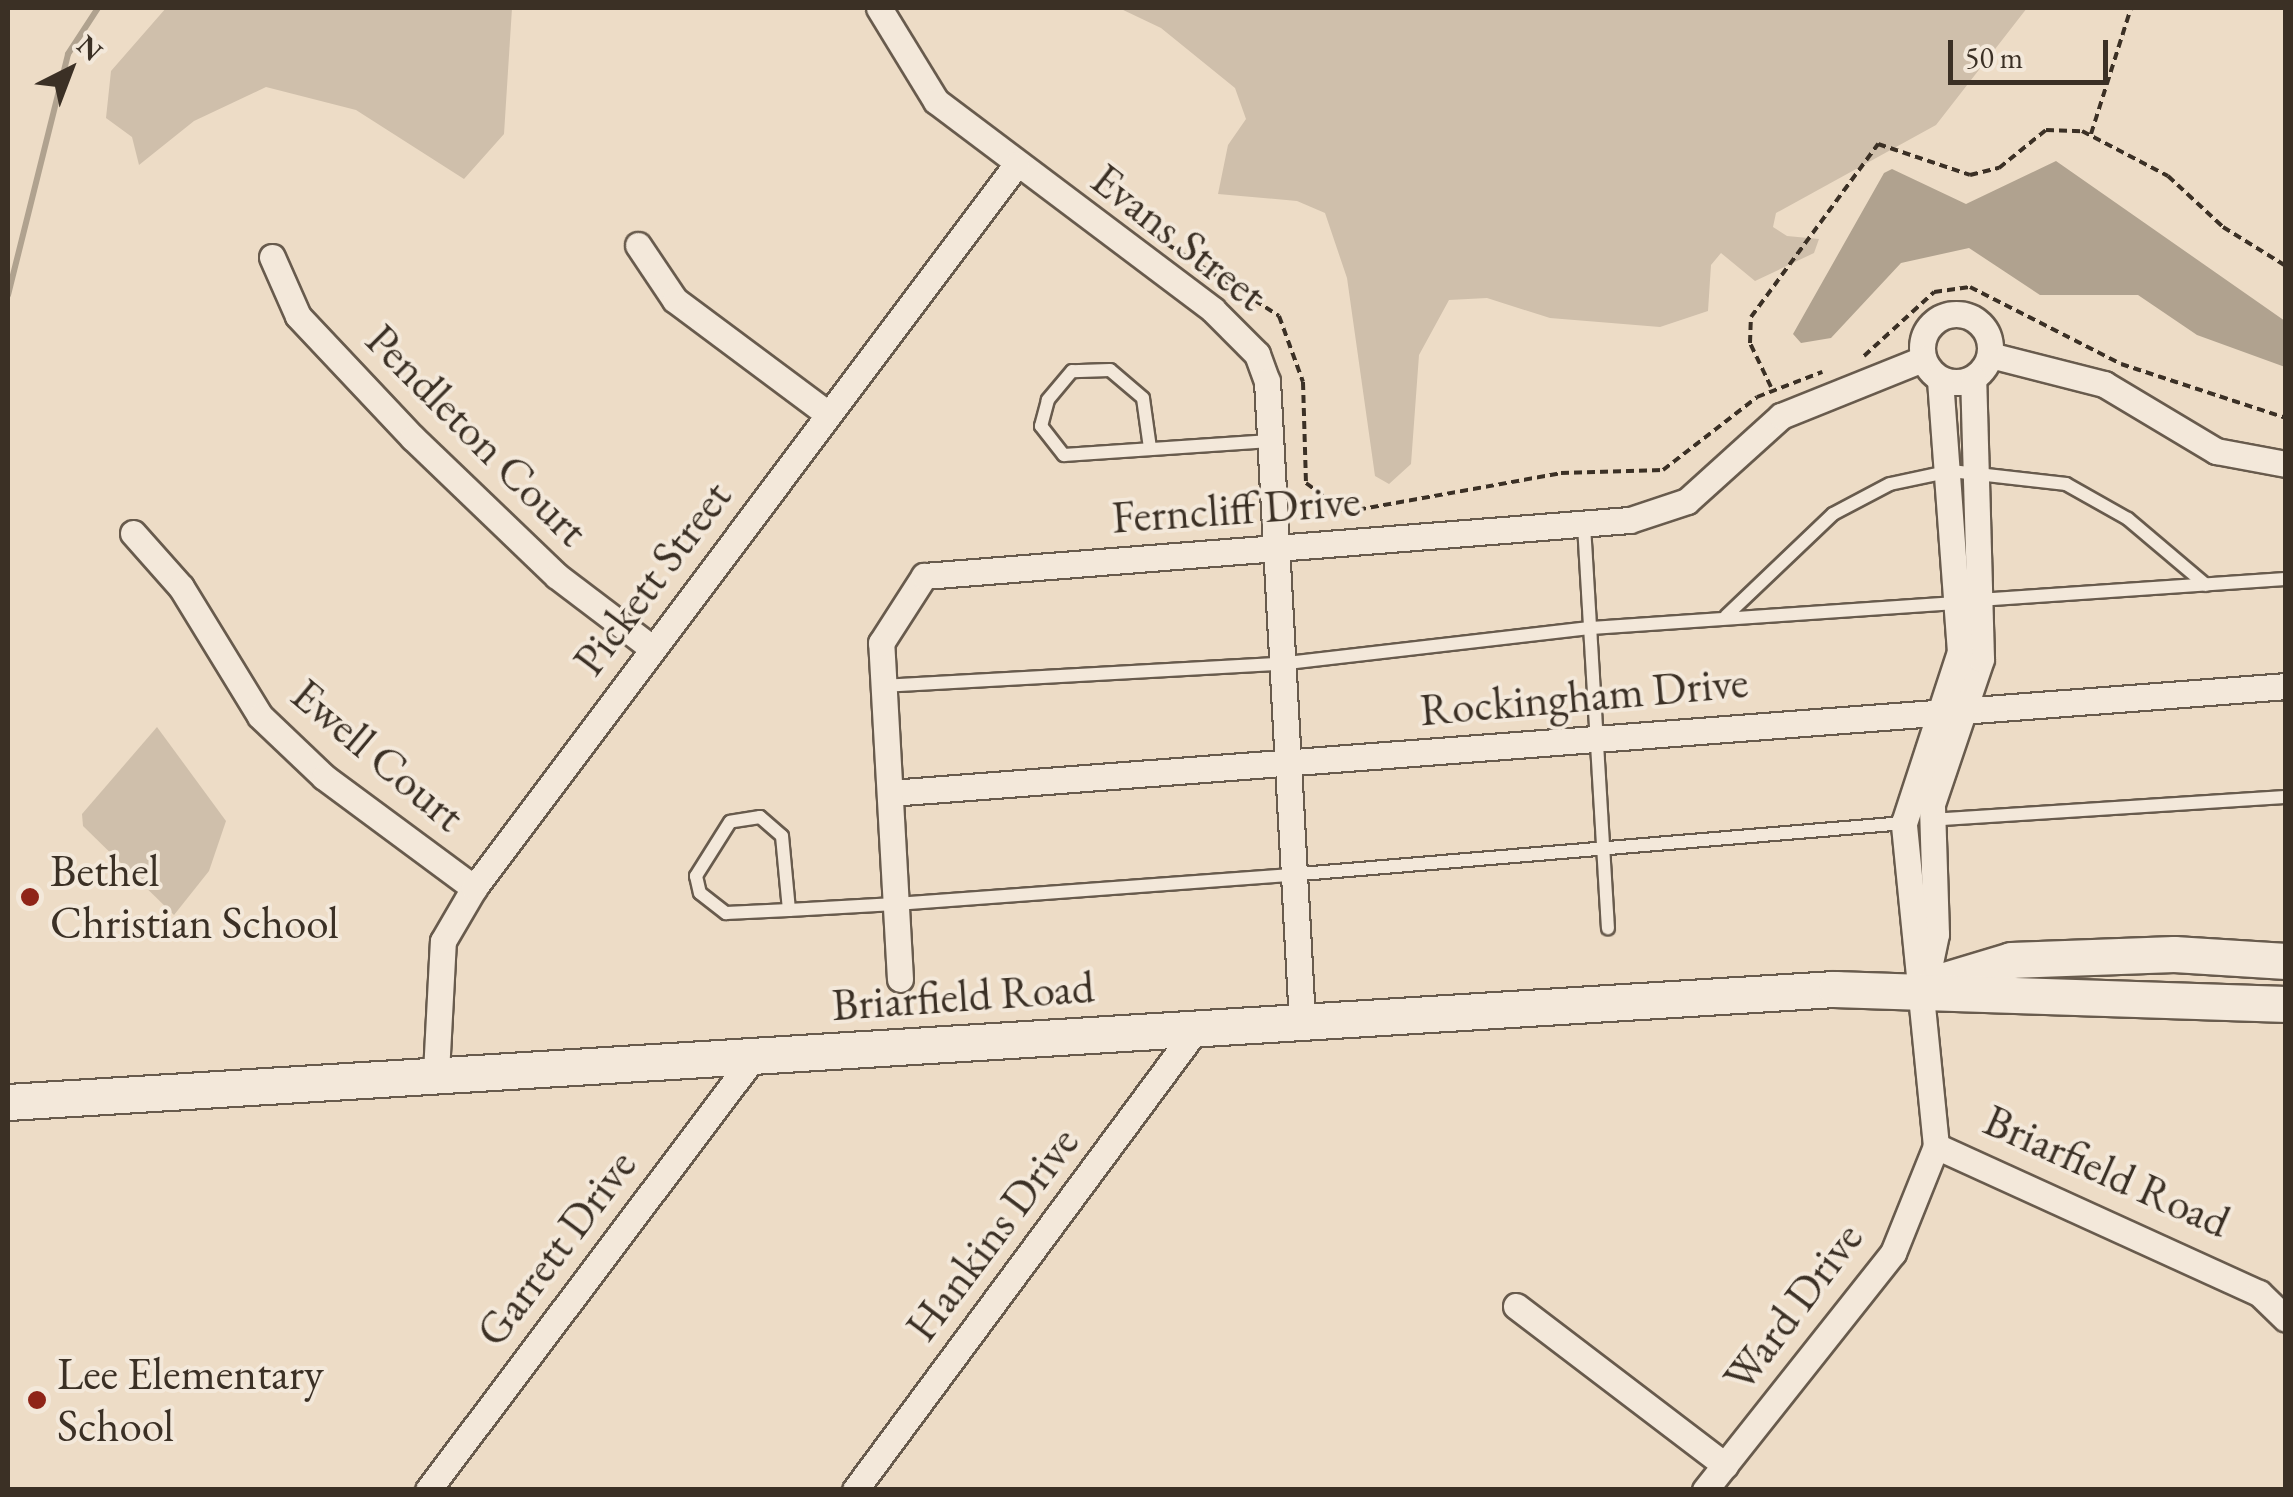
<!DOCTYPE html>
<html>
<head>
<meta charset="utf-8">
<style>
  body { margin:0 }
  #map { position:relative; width:2293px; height:1497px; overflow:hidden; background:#eddcc6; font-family:"EB Garamond",serif }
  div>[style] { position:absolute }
  .green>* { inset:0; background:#cfbfab }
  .water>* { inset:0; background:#b0a28f }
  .stream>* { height:6px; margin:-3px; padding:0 3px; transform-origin:3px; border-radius:3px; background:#b0a28f }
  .path>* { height:4px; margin-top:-2px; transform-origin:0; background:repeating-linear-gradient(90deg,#3b3025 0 8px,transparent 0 13px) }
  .roads { filter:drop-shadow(2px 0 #685b4d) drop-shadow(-2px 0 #685b4d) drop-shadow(0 2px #685b4d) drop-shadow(0 -2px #685b4d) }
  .service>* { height:12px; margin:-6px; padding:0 6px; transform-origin:6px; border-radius:6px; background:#f3e8da }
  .minor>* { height:25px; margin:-12.5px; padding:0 12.5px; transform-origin:12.5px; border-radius:12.5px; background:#f3e8da }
  .minor>.ring { margin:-12.5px; padding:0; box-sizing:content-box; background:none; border:25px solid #f3e8da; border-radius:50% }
  .secondary>* { height:35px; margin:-17.5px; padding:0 17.5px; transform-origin:17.5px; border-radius:17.5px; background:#f3e8da }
  .dots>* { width:28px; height:28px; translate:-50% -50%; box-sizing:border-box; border:5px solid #f3e8da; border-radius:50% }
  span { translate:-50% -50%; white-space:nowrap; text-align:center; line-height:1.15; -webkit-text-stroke:8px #f3e8da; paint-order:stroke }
  .street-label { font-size:45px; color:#3b3025 }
  .poi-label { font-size:45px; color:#3b3025 }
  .left { translate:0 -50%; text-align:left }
  .frame { position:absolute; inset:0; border:10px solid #3b3025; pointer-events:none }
  .north { position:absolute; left:20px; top:20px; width:100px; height:100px; -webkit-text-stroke:8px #f3e8da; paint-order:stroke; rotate:42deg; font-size:28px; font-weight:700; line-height:40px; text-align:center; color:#3b3025 }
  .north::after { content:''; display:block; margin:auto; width:35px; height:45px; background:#3b3025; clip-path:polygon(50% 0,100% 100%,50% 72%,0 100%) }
  .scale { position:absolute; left:1948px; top:40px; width:160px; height:45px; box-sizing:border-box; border:5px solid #3b3025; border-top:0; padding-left:12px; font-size:30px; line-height:35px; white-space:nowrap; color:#3b3025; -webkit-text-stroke:8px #f3e8da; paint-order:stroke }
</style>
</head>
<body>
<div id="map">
  <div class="green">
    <div style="clip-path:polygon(166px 8px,512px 8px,504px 134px,464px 179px,356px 110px,266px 87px,194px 121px,139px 165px,132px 137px,106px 118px,111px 71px)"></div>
    <div style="clip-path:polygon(1119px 8px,2027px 8px,1936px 125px,1776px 213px,1773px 227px,1787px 236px,1819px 239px,1814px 253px,1755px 281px,1721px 253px,1711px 265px,1708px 311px,1660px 327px,1550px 318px,1487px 298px,1449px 300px,1419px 355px,1411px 464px,1389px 484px,1375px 476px,1347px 278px,1325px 213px,1297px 201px,1218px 194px,1228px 145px,1246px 119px,1235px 88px,1161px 28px)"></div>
    <div style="clip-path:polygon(157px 727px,226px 821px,209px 871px,174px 915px,83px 826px,82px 814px)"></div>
  </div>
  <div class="water">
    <div style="clip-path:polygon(2056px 161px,2285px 321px,2285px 367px,2197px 335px,2138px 295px,2040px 295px,1969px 248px,1901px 263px,1831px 338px,1801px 343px,1793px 334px,1884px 173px,1892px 169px,1966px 204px)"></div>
  </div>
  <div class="stream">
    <div style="left:8px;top:295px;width:248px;rotate:-76deg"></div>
    <div style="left:68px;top:54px;width:55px;rotate:-56.9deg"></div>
  </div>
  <div class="path">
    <div style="left:2091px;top:134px;width:132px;rotate:-72.4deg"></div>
    <div style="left:1167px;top:244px;width:133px;rotate:32.7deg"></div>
    <div style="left:1279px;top:316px;width:70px;rotate:70deg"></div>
    <div style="left:1303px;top:382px;width:101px;rotate:88.3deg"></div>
    <div style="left:1306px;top:483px;width:49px;rotate:36.6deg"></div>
    <div style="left:1345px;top:512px;width:219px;rotate:-10.2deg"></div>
    <div style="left:1561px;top:473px;width:102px;rotate:-1.7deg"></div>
    <div style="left:1663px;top:470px;width:119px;rotate:-37.8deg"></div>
    <div style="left:1757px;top:397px;width:70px;rotate:-21deg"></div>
    <div style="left:1864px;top:356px;width:95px;rotate:-42.4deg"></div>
    <div style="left:1934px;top:292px;width:36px;rotate:-8deg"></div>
    <div style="left:1970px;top:287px;width:169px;rotate:27deg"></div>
    <div style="left:2121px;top:364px;width:174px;rotate:18.1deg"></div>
    <div style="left:1771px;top:387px;width:49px;rotate:-115.5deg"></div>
    <div style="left:1750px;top:343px;width:26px;rotate:-88deg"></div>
    <div style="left:1751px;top:317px;width:215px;rotate:-53.7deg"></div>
    <div style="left:1878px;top:144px;width:97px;rotate:18.6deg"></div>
    <div style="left:1970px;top:175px;width:30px;rotate:-14deg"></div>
    <div style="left:1999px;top:168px;width:60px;rotate:-39deg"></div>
    <div style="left:2046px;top:130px;width:36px;rotate:2deg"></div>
    <div style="left:2082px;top:131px;width:97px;rotate:27.6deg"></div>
    <div style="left:2168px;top:176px;width:75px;rotate:42.8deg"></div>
    <div style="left:2223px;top:227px;width:74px;rotate:31.8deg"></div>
  </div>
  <div class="roads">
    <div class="service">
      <div style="left:1150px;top:448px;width:50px;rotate:-98deg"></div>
      <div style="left:1143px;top:398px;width:43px;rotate:-139.7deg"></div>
      <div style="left:1110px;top:370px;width:38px;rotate:178deg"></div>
      <div style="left:1072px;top:371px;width:38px;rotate:130deg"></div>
      <div style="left:1048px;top:400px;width:27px;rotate:105deg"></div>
      <div style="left:1041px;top:426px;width:37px;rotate:52deg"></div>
      <div style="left:1064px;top:455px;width:203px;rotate:-3.9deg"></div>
      <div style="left:1584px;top:525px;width:404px;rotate:86.6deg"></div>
      <div style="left:1977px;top:600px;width:310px;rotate:-3.9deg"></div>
      <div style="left:1726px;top:616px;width:148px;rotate:-43.6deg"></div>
      <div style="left:1833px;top:514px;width:64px;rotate:-27.8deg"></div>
      <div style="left:1890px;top:484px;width:62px;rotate:-12deg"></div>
      <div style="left:1951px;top:471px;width:116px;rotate:6.4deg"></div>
      <div style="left:2066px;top:484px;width:71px;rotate:29.4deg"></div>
      <div style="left:2128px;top:519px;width:102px;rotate:40.2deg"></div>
      <div style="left:883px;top:686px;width:396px;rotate:-3.2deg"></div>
      <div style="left:1278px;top:664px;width:314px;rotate:-6.6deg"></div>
      <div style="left:1590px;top:628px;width:368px;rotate:-3.9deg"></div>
      <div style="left:1929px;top:820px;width:358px;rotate:-3.7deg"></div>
      <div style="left:789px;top:910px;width:74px;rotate:-95.4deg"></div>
      <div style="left:782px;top:836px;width:29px;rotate:-139deg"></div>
      <div style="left:760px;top:817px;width:30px;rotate:171deg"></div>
      <div style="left:730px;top:822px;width:64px;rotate:122.2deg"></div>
      <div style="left:696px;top:876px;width:17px;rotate:77deg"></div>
      <div style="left:700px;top:893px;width:33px;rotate:38deg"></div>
      <div style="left:726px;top:913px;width:63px;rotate:-2.7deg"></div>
      <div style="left:789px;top:910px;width:106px;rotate:-3.2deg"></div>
      <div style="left:895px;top:904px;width:395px;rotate:-4.2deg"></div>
      <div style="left:1289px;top:875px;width:617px;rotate:-4.83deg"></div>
    </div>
    <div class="minor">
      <div style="left:879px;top:8px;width:109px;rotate:58.5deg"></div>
      <div style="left:936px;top:101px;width:347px;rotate:37deg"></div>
      <div style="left:1213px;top:310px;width:62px;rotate:45deg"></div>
      <div style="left:1257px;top:354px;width:29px;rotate:70deg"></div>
      <div style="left:1267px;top:381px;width:642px;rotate:86.87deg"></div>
      <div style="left:638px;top:245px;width:66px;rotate:56.1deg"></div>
      <div style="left:675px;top:300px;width:191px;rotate:36.7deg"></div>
      <div style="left:272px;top:257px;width:64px;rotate:66.2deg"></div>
      <div style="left:298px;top:316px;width:168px;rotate:46.7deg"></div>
      <div style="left:413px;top:438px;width:199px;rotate:43.8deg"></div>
      <div style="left:557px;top:576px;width:119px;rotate:37.2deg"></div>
      <div class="ring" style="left:1922px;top:314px;width:43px;height:43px"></div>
      <div style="left:1990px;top:355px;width:118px;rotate:14.3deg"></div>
      <div style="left:2104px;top:384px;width:131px;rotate:30.9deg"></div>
      <div style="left:2216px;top:451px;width:71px;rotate:10.5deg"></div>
      <div style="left:133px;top:533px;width:72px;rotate:48.4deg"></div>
      <div style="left:181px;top:587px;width:151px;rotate:58.5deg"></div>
      <div style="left:260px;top:716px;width:88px;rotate:43.6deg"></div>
      <div style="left:324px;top:777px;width:187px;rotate:36.5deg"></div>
      <div style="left:890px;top:793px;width:1400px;rotate:-4.38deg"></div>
      <div style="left:900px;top:979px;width:337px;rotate:-93.2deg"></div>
      <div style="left:881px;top:643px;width:80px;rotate:-57.3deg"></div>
      <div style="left:924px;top:576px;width:708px;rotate:-4.54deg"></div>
      <div style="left:1630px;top:520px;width:60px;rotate:-18.4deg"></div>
      <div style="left:1687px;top:501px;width:127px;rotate:-42.1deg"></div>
      <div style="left:1781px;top:416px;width:153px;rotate:-21.9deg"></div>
      <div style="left:1926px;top:982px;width:49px;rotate:-78.2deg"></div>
      <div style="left:1936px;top:934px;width:130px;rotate:-91.8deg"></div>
      <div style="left:1932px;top:804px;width:153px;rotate:-71.3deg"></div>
      <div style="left:1981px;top:659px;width:281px;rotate:-91.6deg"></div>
      <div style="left:436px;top:1073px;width:132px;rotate:-87deg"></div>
      <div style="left:443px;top:941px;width:61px;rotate:-59.7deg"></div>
      <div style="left:474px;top:888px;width:904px;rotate:-53.14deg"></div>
      <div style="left:1936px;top:1146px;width:355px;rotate:24.5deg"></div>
      <div style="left:2259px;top:1293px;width:37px;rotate:44deg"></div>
      <div style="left:1516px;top:1306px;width:263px;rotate:37.3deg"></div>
      <div style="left:428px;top:1490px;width:541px;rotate:-53.05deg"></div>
      <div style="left:855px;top:1490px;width:575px;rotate:-53.49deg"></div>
      <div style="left:1705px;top:1490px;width:303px;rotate:-51.6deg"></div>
      <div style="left:1893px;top:1253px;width:115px;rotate:-68.1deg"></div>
      <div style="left:1936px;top:1146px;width:325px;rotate:-95.7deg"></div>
      <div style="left:1904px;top:823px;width:180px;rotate:-71.9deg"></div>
      <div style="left:1960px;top:652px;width:274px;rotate:-94.2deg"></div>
    </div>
    <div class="secondary">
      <div style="left:1935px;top:983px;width:79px;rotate:-16.8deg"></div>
      <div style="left:2011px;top:960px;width:163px;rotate:-2.1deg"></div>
      <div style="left:2174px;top:954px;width:112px;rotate:3.6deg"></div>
      <div style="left:8px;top:1102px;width:1831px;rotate:-3.54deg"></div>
      <div style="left:1836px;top:989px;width:450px;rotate:1.9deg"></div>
    </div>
  </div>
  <div class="dots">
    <div style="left:30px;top:897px;background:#8f2418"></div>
    <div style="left:37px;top:1400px;background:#8f2418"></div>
  </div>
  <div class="street-label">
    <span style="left:1179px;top:237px;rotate:38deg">Evans Street</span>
    <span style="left:477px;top:435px;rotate:45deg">Pendleton Court</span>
    <span style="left:1236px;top:509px;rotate:-4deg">Ferncliff Drive</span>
    <span style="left:652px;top:578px;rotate:-53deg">Pickett Street</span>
    <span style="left:1584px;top:696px;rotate:-5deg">Rockingham Drive</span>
    <span style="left:378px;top:755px;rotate:40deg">Ewell Court</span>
    <span style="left:963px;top:996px;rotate:-4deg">Briarfield Road</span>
    <span style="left:2107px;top:1171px;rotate:24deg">Briarfield Road</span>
    <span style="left:992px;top:1234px;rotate:-53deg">Hankins Drive</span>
    <span style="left:556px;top:1248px;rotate:-53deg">Garrett Drive</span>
    <span style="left:1793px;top:1307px;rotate:-53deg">Ward Drive</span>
  </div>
  <div class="poi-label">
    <span class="left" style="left:50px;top:897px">Bethel<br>Christian School</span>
    <span class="left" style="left:57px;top:1400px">Lee Elementary<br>School</span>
  </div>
  <div class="frame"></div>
  <div class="north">N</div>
  <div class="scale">50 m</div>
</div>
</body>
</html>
